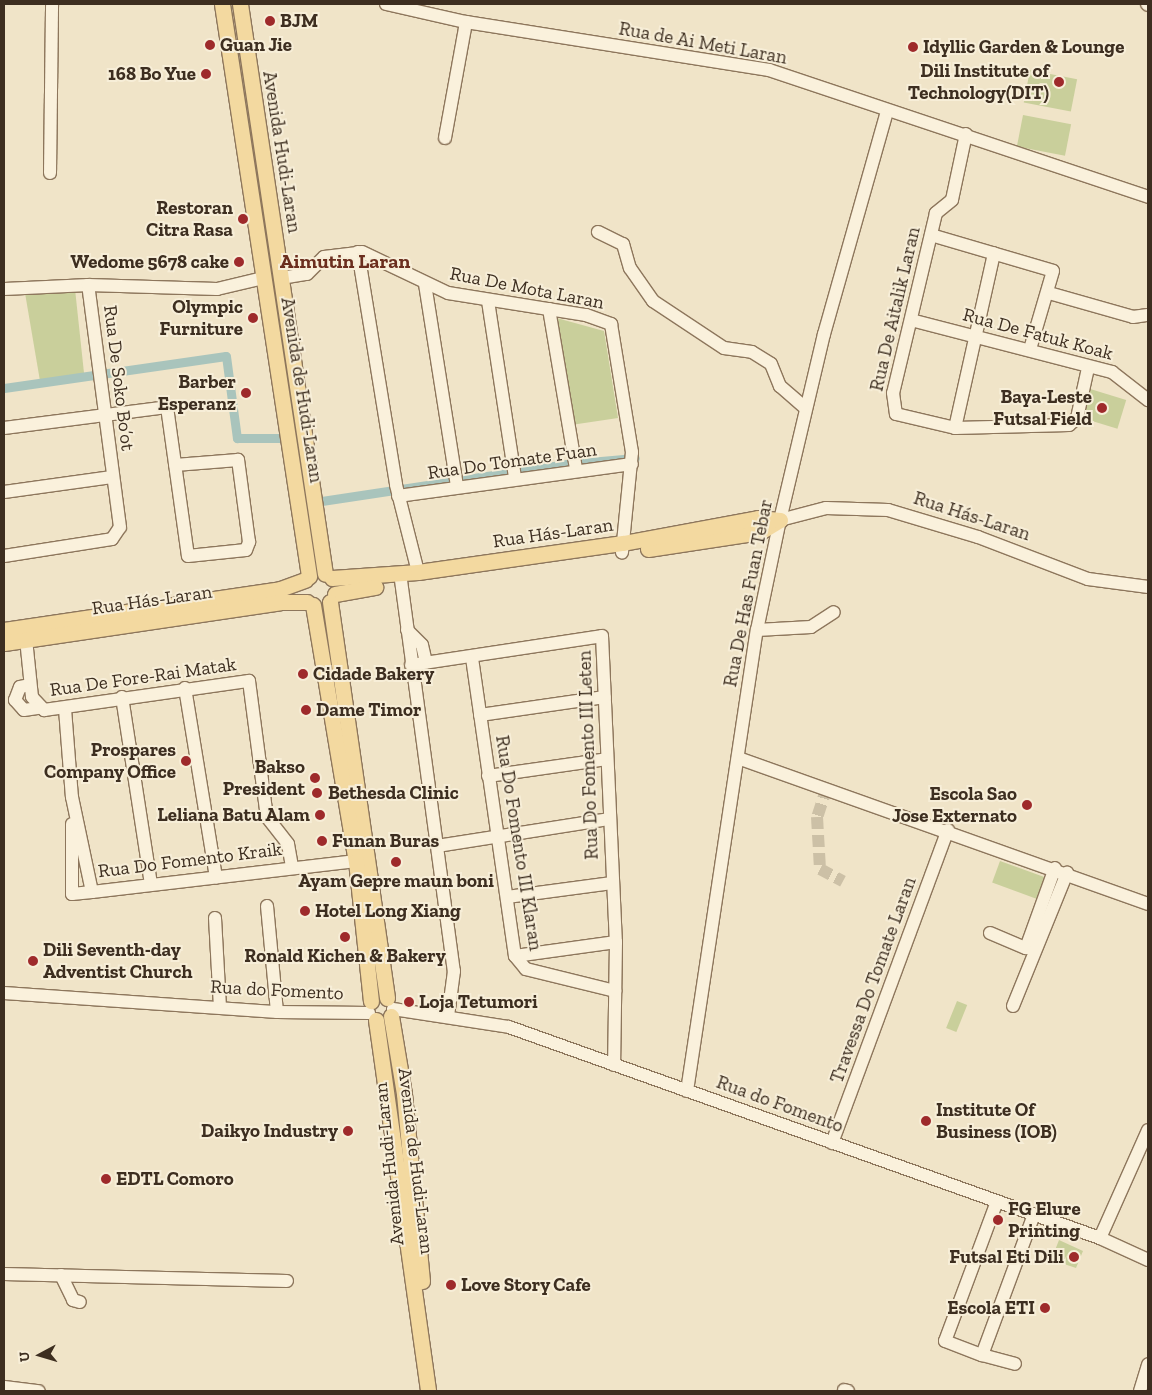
<!DOCTYPE html>
<html>
<head>
<meta charset="utf-8">
<style>
  body { margin:0 }
  #map { position:relative; width:1152px; height:1395px; overflow:hidden; background:#f0e4c8; font-family:"Zilla Slab",serif }
  div>[style] { position:absolute }
  .green>* { inset:0; background:#c9cf9b; transform-origin:0 0 }
  .canal>* { height:9px; margin:-4.5px; padding:0 4.5px; transform-origin:4.5px; border-radius:4.5px; background:#a9c4bc }
  .minor-tunnel>* { height:12px; margin-top:-6px; transform-origin:0; background:repeating-linear-gradient(90deg,#ccc0a6 0 12px,transparent 0 18px) }
  .roads { filter:drop-shadow(1px 0 #8d765c) drop-shadow(-1px 0 #8d765c) drop-shadow(0 1px #8d765c) drop-shadow(0 -1px #8d765c) }
  .minor>* { height:12px; margin:-6px; padding:0 6px; transform-origin:6px; border-radius:6px; background:#faf1dc }
  .major>* { height:15px; margin:-7.5px; padding:0 7.5px; transform-origin:7.5px; border-radius:7.5px; background:#f3d9a0 }
  .dots>* { width:14px; height:14px; translate:-50% -50%; box-sizing:border-box; border:2px solid #f7eed8; border-radius:50% }
  span { translate:-50% -50%; white-space:nowrap; text-align:center; line-height:1.15; -webkit-text-stroke:4px #f7eed8; paint-order:stroke }
  .poi-label { font-size:19px; color:#3d2e20; font-weight:700 }
  .left { translate:0 -50%; text-align:left }
  .right { translate:-100% -50%; text-align:right }
  .street-label { font-size:19px; color:#3d2e20 }
  .neighbourhood-label { font-size:20px; color:#6b2e1e; font-weight:700 }
  .frame { position:absolute; inset:0; border:5px solid #3d2e20; pointer-events:none }
  .north { position:absolute; left:15px; top:1330px; width:50px; height:50px; -webkit-text-stroke:4px #f7eed8; paint-order:stroke; rotate:264deg; font-size:14px; font-weight:700; line-height:20px; text-align:center; color:#3d2e20 }
  .north::after { content:''; display:block; margin:auto; width:18px; height:22px; background:#3d2e20; clip-path:polygon(50% 0,100% 100%,50% 72%,0 100%) }
</style>
</head>
<body>
<div id="map">
  <div class="green">
    <div style="left:1030px;top:70px;width:48px;height:33px;rotate:11deg"></div>
    <div style="left:1023px;top:115px;width:49px;height:32px;rotate:11deg"></div>
    <div style="clip-path:polygon(75px 289px,84px 373px,40px 381px,25px 293px)"></div>
    <div style="clip-path:polygon(553px 317px,604px 331px,618px 418px,571px 425px)"></div>
    <div style="left:1087px;top:388px;width:41px;height:30px;rotate:17deg"></div>
    <div style="left:1000px;top:861px;width:47px;height:23px;rotate:20deg"></div>
    <div style="left:957px;top:1001px;width:11px;height:29px;rotate:22deg"></div>
    <div style="clip-path:polygon(1059px 1240px,1083px 1251px,1076px 1268px,1064px 1264px,1067px 1255px,1063px 1262px,1052px 1258px)"></div>
  </div>
  <div class="canal">
    <div style="left:4px;top:388px;width:224px;rotate:-8.2deg"></div>
    <div style="left:226px;top:356px;width:83px;rotate:82.4deg"></div>
    <div style="left:237px;top:438px;width:53px"></div>
    <div style="left:315px;top:502px;width:255px;rotate:-8.6deg"></div>
    <div style="left:567px;top:464px;width:68px;rotate:-5deg"></div>
  </div>
  <div class="minor-tunnel">
    <div style="left:827px;top:787px;width:32px;rotate:108deg"></div>
    <div style="left:817px;top:817px;width:52px;rotate:86.7deg"></div>
    <div style="left:820px;top:869px;width:26px;rotate:28deg"></div>
  </div>
  <div class="roads">
    <div class="minor">
      <div style="left:386px;top:4px;width:82px;rotate:12.7deg"></div>
      <div style="left:466px;top:22px;width:307px;rotate:9deg"></div>
      <div style="left:769px;top:70px;width:400px;rotate:18.5deg"></div>
      <div style="left:1147px;top:4px;width:1px;rotate:45deg"></div>
      <div style="left:966px;top:134px;width:67px;rotate:102deg"></div>
      <div style="left:952px;top:200px;width:21px;rotate:141deg"></div>
      <div style="left:936px;top:213px;width:185px;rotate:103.4deg"></div>
      <div style="left:893px;top:393px;width:21px;rotate:82deg"></div>
      <div style="left:896px;top:414px;width:61px;rotate:13.3deg"></div>
      <div style="left:955px;top:428px;width:114px;rotate:-1.5deg"></div>
      <div style="left:1069px;top:425px;width:11px;rotate:-41deg"></div>
      <div style="left:1077px;top:418px;width:51px;rotate:-77.6deg"></div>
      <div style="left:445px;top:138px;width:118px;rotate:-79.7deg"></div>
      <div style="left:50px;top:173px;width:169px;rotate:-89.3deg"></div>
      <div style="left:598px;top:232px;width:28px;rotate:26deg"></div>
      <div style="left:623px;top:244px;width:25px;rotate:74deg"></div>
      <div style="left:630px;top:268px;width:40px;rotate:55.1deg"></div>
      <div style="left:653px;top:301px;width:85px;rotate:33.5deg"></div>
      <div style="left:724px;top:348px;width:28px;rotate:8deg"></div>
      <div style="left:752px;top:352px;width:22px;rotate:32deg"></div>
      <div style="left:771px;top:364px;width:24px;rotate:68deg"></div>
      <div style="left:780px;top:386px;width:33px;rotate:41deg"></div>
      <div style="left:931px;top:235px;width:127px;rotate:16.4deg"></div>
      <div style="left:1053px;top:271px;width:81px;rotate:106.4deg"></div>
      <div style="left:358px;top:252px;width:236px;rotate:80.7deg"></div>
      <div style="left:396px;top:485px;width:90px;rotate:75.8deg"></div>
      <div style="left:281px;top:278px;width:26px;rotate:-9deg"></div>
      <div style="left:307px;top:274px;width:24px;rotate:-45deg"></div>
      <div style="left:324px;top:257px;width:38px;rotate:-7deg"></div>
      <div style="left:362px;top:252px;width:95px;rotate:25.5deg"></div>
      <div style="left:448px;top:293px;width:140px;rotate:9.1deg"></div>
      <div style="left:586px;top:315px;width:27px;rotate:20deg"></div>
      <div style="left:611px;top:324px;width:130px;rotate:80.7deg"></div>
      <div style="left:632px;top:452px;width:101px;rotate:95.7deg"></div>
      <div style="left:425px;top:284px;width:205px;rotate:81deg"></div>
      <div style="left:4px;top:289px;width:84px;rotate:-2.7deg"></div>
      <div style="left:1049px;top:293px;width:87px;rotate:15.9deg"></div>
      <div style="left:1133px;top:317px;width:15px;rotate:-8deg"></div>
      <div style="left:488px;top:301px;width:179px;rotate:81.3deg"></div>
      <div style="left:549px;top:309px;width:162px;rotate:80.4deg"></div>
      <div style="left:911px;top:320px;width:208px;rotate:14.5deg"></div>
      <div style="left:1112px;top:372px;width:46px;rotate:37.9deg"></div>
      <div style="left:4px;top:428px;width:164px;rotate:-7.3deg"></div>
      <div style="left:167px;top:407px;width:150px;rotate:82deg"></div>
      <div style="left:188px;top:556px;width:58px;rotate:-5.9deg"></div>
      <div style="left:246px;top:550px;width:9px;rotate:-69deg"></div>
      <div style="left:249px;top:542px;width:83px;rotate:-97.6deg"></div>
      <div style="left:238px;top:460px;width:63px;rotate:175.5deg"></div>
      <div style="left:955px;top:428px;width:179px;rotate:-77.4deg"></div>
      <div style="left:4px;top:492px;width:109px;rotate:-7.9deg"></div>
      <div style="left:398px;top:496px;width:236px;rotate:-7.8deg"></div>
      <div style="left:780px;top:520px;width:48px;rotate:-14.6deg"></div>
      <div style="left:826px;top:508px;width:62px;rotate:1.8deg"></div>
      <div style="left:888px;top:510px;width:94px;rotate:16.7deg"></div>
      <div style="left:978px;top:537px;width:118px;rotate:20.9deg"></div>
      <div style="left:1088px;top:579px;width:61px;rotate:7.6deg"></div>
      <div style="left:4px;top:556px;width:109px;rotate:-8.9deg"></div>
      <div style="left:112px;top:539px;width:14px;rotate:-56deg"></div>
      <div style="left:120px;top:527px;width:244px;rotate:-97.5deg"></div>
      <div style="left:88px;top:285px;width:129px;rotate:1.8deg"></div>
      <div style="left:217px;top:289px;width:47px;rotate:-13.4deg"></div>
      <div style="left:400px;top:573px;width:402px;rotate:82.3deg"></div>
      <div style="left:454px;top:971px;width:45px;rotate:97.6deg"></div>
      <div style="left:407px;top:630px;width:21px;rotate:45deg"></div>
      <div style="left:422px;top:645px;width:18px;rotate:77deg"></div>
      <div style="left:757px;top:630px;width:54px;rotate:-3.2deg"></div>
      <div style="left:811px;top:627px;width:27px;rotate:-33deg"></div>
      <div style="left:26px;top:639px;width:58px;rotate:84.1deg"></div>
      <div style="left:32px;top:697px;width:18px;rotate:47deg"></div>
      <div style="left:44px;top:710px;width:207px;rotate:-8.1deg"></div>
      <div style="left:249px;top:681px;width:137px;rotate:82.5deg"></div>
      <div style="left:267px;top:817px;width:34px;rotate:52deg"></div>
      <div style="left:288px;top:844px;width:23px;rotate:80deg"></div>
      <div style="left:472px;top:658px;width:301px;rotate:81.8deg"></div>
      <div style="left:515px;top:956px;width:17px;rotate:50deg"></div>
      <div style="left:526px;top:969px;width:92px;rotate:13.9deg"></div>
      <div style="left:411px;top:665px;width:193px;rotate:-8.6deg"></div>
      <div style="left:602px;top:636px;width:306px;rotate:87.4deg"></div>
      <div style="left:616px;top:942px;width:123px;rotate:90.9deg"></div>
      <div style="left:30px;top:685px;width:10px;rotate:169deg"></div>
      <div style="left:20px;top:687px;width:14px;rotate:111deg"></div>
      <div style="left:15px;top:700px;width:13px;rotate:48deg"></div>
      <div style="left:24px;top:710px;width:15px;rotate:-8deg"></div>
      <div style="left:185px;top:688px;width:192px;rotate:80.7deg"></div>
      <div style="left:122px;top:697px;width:190px;rotate:81.2deg"></div>
      <div style="left:65px;top:709px;width:88px;rotate:85.5deg"></div>
      <div style="left:72px;top:797px;width:97px;rotate:78.1deg"></div>
      <div style="left:92px;top:892px;width:266px;rotate:-6.7deg"></div>
      <div style="left:480px;top:715px;width:126px;rotate:-8.2deg"></div>
      <div style="left:738px;top:758px;width:435px;rotate:19.6deg"></div>
      <div style="left:488px;top:776px;width:120px;rotate:-8.1deg"></div>
      <div style="left:72px;top:824px;width:70px;rotate:90deg"></div>
      <div style="left:72px;top:894px;width:20px;rotate:-6deg"></div>
      <div style="left:437px;top:846px;width:175px;rotate:-8.9deg"></div>
      <div style="left:507px;top:897px;width:106px;rotate:-7.6deg"></div>
      <div style="left:267px;top:906px;width:106px;rotate:84.6deg"></div>
      <div style="left:215px;top:918px;width:89px;rotate:86.8deg"></div>
      <div style="left:990px;top:933px;width:39px;rotate:23deg"></div>
      <div style="left:1026px;top:948px;width:85px;rotate:-70.1deg"></div>
      <div style="left:515px;top:956px;width:102px;rotate:-7.9deg"></div>
      <div style="left:4px;top:993px;width:274px;rotate:4deg"></div>
      <div style="left:277px;top:1012px;width:92px;rotate:0.6deg"></div>
      <div style="left:1013px;top:1006px;width:144px;rotate:-67.9deg"></div>
      <div style="left:393px;top:1009px;width:117px;rotate:8.8deg"></div>
      <div style="left:509px;top:1027px;width:628px;rotate:19.65deg"></div>
      <div style="left:1100px;top:1238px;width:53px;rotate:24.6deg"></div>
      <div style="left:687px;top:1091px;width:466px;rotate:-81.4deg"></div>
      <div style="left:757px;top:630px;width:112px;rotate:-78.2deg"></div>
      <div style="left:780px;top:520px;width:191px;rotate:-76.7deg"></div>
      <div style="left:824px;top:334px;width:232px;rotate:-74.2deg"></div>
      <div style="left:832px;top:1143px;width:334px;rotate:-69.7deg"></div>
      <div style="left:996px;top:1204px;width:146px;rotate:110.4deg"></div>
      <div style="left:945px;top:1341px;width:40px;rotate:21deg"></div>
      <div style="left:982px;top:1355px;width:147px;rotate:-69.7deg"></div>
      <div style="left:1100px;top:1238px;width:118px;rotate:-66deg"></div>
      <div style="left:4px;top:1274px;width:283px;rotate:1.4deg"></div>
      <div style="left:61px;top:1275px;width:28px;rotate:64deg"></div>
      <div style="left:73px;top:1300px;width:7px;rotate:16deg"></div>
      <div style="left:982px;top:1355px;width:34px;rotate:15deg"></div>
      <div style="left:4px;top:1387px;width:35px;rotate:7deg"></div>
      <div style="left:844px;top:1390px;width:4px;rotate:14deg"></div>
      <div style="left:1140px;top:1391px;width:28px;rotate:-73deg"></div>
    </div>
    <div class="major">
      <div style="left:222px;top:4px;width:579px;rotate:81.35deg"></div>
      <div style="left:240px;top:4px;width:576px;rotate:81.52deg"></div>
      <div style="left:648px;top:549px;width:113px;rotate:-8.6deg"></div>
      <div style="left:760px;top:532px;width:23px;rotate:-31deg"></div>
      <div style="left:332px;top:578px;width:86px;rotate:-4deg"></div>
      <div style="left:418px;top:572px;width:207px;rotate:-8.1deg"></div>
      <div style="left:623px;top:543px;width:137px;rotate:-10.5deg"></div>
      <div style="left:758px;top:518px;width:22px;rotate:5deg"></div>
      <div style="left:335px;top:594px;width:41px;rotate:-9.9deg"></div>
      <div style="left:330px;top:602px;width:400px;rotate:81.8deg"></div>
      <div style="left:313px;top:605px;width:260px;rotate:80.5deg"></div>
      <div style="left:356px;top:861px;width:141px;rotate:83.9deg"></div>
      <div style="left:4px;top:630px;width:279px;rotate:-8.4deg"></div>
      <div style="left:280px;top:589px;width:27px;rotate:-20deg"></div>
      <div style="left:4px;top:643px;width:279px;rotate:-8.4deg"></div>
      <div style="left:280px;top:602px;width:27px"></div>
      <div style="left:391px;top:1016px;width:79px;rotate:80.5deg"></div>
      <div style="left:404px;top:1094px;width:188px;rotate:84.5deg"></div>
      <div style="left:376px;top:1020px;width:375px;rotate:82deg"></div>
    </div>
  </div>
  <div class="dots">
    <div style="left:270px;top:21px;background:#9e2a2b"></div>
    <div style="left:210px;top:45px;background:#9e2a2b"></div>
    <div style="left:913px;top:47px;background:#9e2a2b"></div>
    <div style="left:206px;top:74px;background:#9e2a2b"></div>
    <div style="left:1059px;top:82px;background:#9e2a2b"></div>
    <div style="left:243px;top:219px;background:#9e2a2b"></div>
    <div style="left:239px;top:262px;background:#9e2a2b"></div>
    <div style="left:253px;top:318px;background:#9e2a2b"></div>
    <div style="left:246px;top:393px;background:#9e2a2b"></div>
    <div style="left:1102px;top:408px;background:#9e2a2b"></div>
    <div style="left:303px;top:674px;background:#9e2a2b"></div>
    <div style="left:306px;top:710px;background:#9e2a2b"></div>
    <div style="left:186px;top:761px;background:#9e2a2b"></div>
    <div style="left:315px;top:778px;background:#9e2a2b"></div>
    <div style="left:317px;top:793px;background:#9e2a2b"></div>
    <div style="left:1027px;top:805px;background:#9e2a2b"></div>
    <div style="left:320px;top:815px;background:#9e2a2b"></div>
    <div style="left:322px;top:841px;background:#9e2a2b"></div>
    <div style="left:396px;top:862px;background:#9e2a2b"></div>
    <div style="left:305px;top:911px;background:#9e2a2b"></div>
    <div style="left:345px;top:937px;background:#9e2a2b"></div>
    <div style="left:33px;top:961px;background:#9e2a2b"></div>
    <div style="left:409px;top:1002px;background:#9e2a2b"></div>
    <div style="left:926px;top:1121px;background:#9e2a2b"></div>
    <div style="left:348px;top:1131px;background:#9e2a2b"></div>
    <div style="left:106px;top:1179px;background:#9e2a2b"></div>
    <div style="left:998px;top:1220px;background:#9e2a2b"></div>
    <div style="left:1074px;top:1257px;background:#9e2a2b"></div>
    <div style="left:451px;top:1285px;background:#9e2a2b"></div>
    <div style="left:1045px;top:1308px;background:#9e2a2b"></div>
  </div>
  <div class="poi-label">
    <span class="left" style="left:280px;top:21px">BJM</span>
    <span class="left" style="left:220px;top:45px">Guan Jie</span>
    <span class="left" style="left:923px;top:47px">Idyllic Garden &amp; Lounge</span>
    <span class="right" style="left:1049px;top:82px">Dili Institute of<br>Technology(DIT)</span>
    <span class="right" style="left:196px;top:74px">168 Bo Yue</span>
    <span class="right" style="left:233px;top:219px">Restoran<br>Citra Rasa</span>
    <span class="right" style="left:229px;top:262px">Wedome 5678 cake</span>
    <span class="right" style="left:243px;top:318px">Olympic<br>Furniture</span>
    <span class="right" style="left:236px;top:393px">Barber<br>Esperanz</span>
    <span class="right" style="left:1092px;top:408px">Baya-Leste<br>Futsal Field</span>
    <span class="left" style="left:313px;top:674px">Cidade Bakery</span>
    <span class="left" style="left:316px;top:710px">Dame Timor</span>
    <span class="right" style="left:176px;top:761px">Prospares<br>Company Office</span>
    <span class="right" style="left:305px;top:778px">Bakso<br>President</span>
    <span class="left" style="left:328px;top:793px">Bethesda Clinic</span>
    <span class="right" style="left:1017px;top:805px">Escola Sao<br>Jose Externato</span>
    <span class="right" style="left:310px;top:815px">Leliana Batu Alam</span>
    <span class="left" style="left:332px;top:841px">Funan Buras</span>
    <span style="left:396px;top:881px">Ayam Gepre maun boni</span>
    <span class="left" style="left:315px;top:911px">Hotel Long Xiang</span>
    <span class="left" style="left:43px;top:961px">Dili Seventh-day<br>Adventist Church</span>
    <span style="left:345px;top:956px">Ronald Kichen &amp; Bakery</span>
    <span class="left" style="left:419px;top:1002px">Loja Tetumori</span>
    <span class="left" style="left:936px;top:1121px">Institute Of<br>Business (IOB)</span>
    <span class="right" style="left:338px;top:1131px">Daikyo Industry</span>
    <span class="left" style="left:116px;top:1179px">EDTL Comoro</span>
    <span class="left" style="left:1008px;top:1220px">FG Elure<br>Printing</span>
    <span class="right" style="left:1064px;top:1257px">Futsal Eti Dili</span>
    <span class="left" style="left:461px;top:1285px">Love Story Cafe</span>
    <span class="right" style="left:1035px;top:1308px">Escola ETI</span>
  </div>
  <div class="street-label">
    <span style="left:703px;top:43px;rotate:10deg">Rua de Ai Meti Laran</span>
    <span style="left:282px;top:152px;rotate:81deg">Avenida Hudi-Laran</span>
    <span style="left:527px;top:288px;rotate:11deg">Rua De Mota Laran</span>
    <span style="left:895px;top:309px;rotate:-77deg">Rua De Aitalik Laran</span>
    <span style="left:1038px;top:334px;rotate:15deg">Rua De Fatuk Koak</span>
    <span style="left:119px;top:378px;rotate:83deg">Rua De Soko Bo’ot</span>
    <span style="left:302px;top:390px;rotate:81deg">Avenida de Hudi-Laran</span>
    <span style="left:512px;top:461px;rotate:-8deg">Rua Do Tomate Fuan</span>
    <span style="left:972px;top:516px;rotate:18deg">Rua Hás-Laran</span>
    <span style="left:553px;top:533px;rotate:-8deg">Rua Hás-Laran</span>
    <span style="left:748px;top:593px;rotate:-79deg">Rua De Has Fuan Tebar</span>
    <span style="left:152px;top:600px;rotate:-8deg">Rua Hás-Laran</span>
    <span style="left:143px;top:677px;rotate:-8deg">Rua De Fore-Rai Matak</span>
    <span style="left:588px;top:755px;rotate:-92deg">Rua Do Fomento III Leten</span>
    <span style="left:519px;top:843px;rotate:81deg">Rua Do Fomento III Klaran</span>
    <span style="left:190px;top:860px;rotate:-7deg">Rua Do Fomento Kraik</span>
    <span style="left:873px;top:980px;rotate:-70deg">Travessa Do Tomate Laran</span>
    <span style="left:277px;top:990px;rotate:3deg">Rua do Fomento</span>
    <span style="left:780px;top:1104px;rotate:20deg">Rua do Fomento</span>
    <span style="left:416px;top:1161px;rotate:83deg">Avenida de Hudi-Laran</span>
    <span style="left:389px;top:1164px;rotate:-96deg">Avenida Hudi-Laran</span>
  </div>
  <div class="neighbourhood-label">
    <span style="left:345px;top:261px">Aimutin Laran</span>
  </div>
  <div class="frame"></div>
  <div class="north">U</div>
</div>
</body>
</html>
